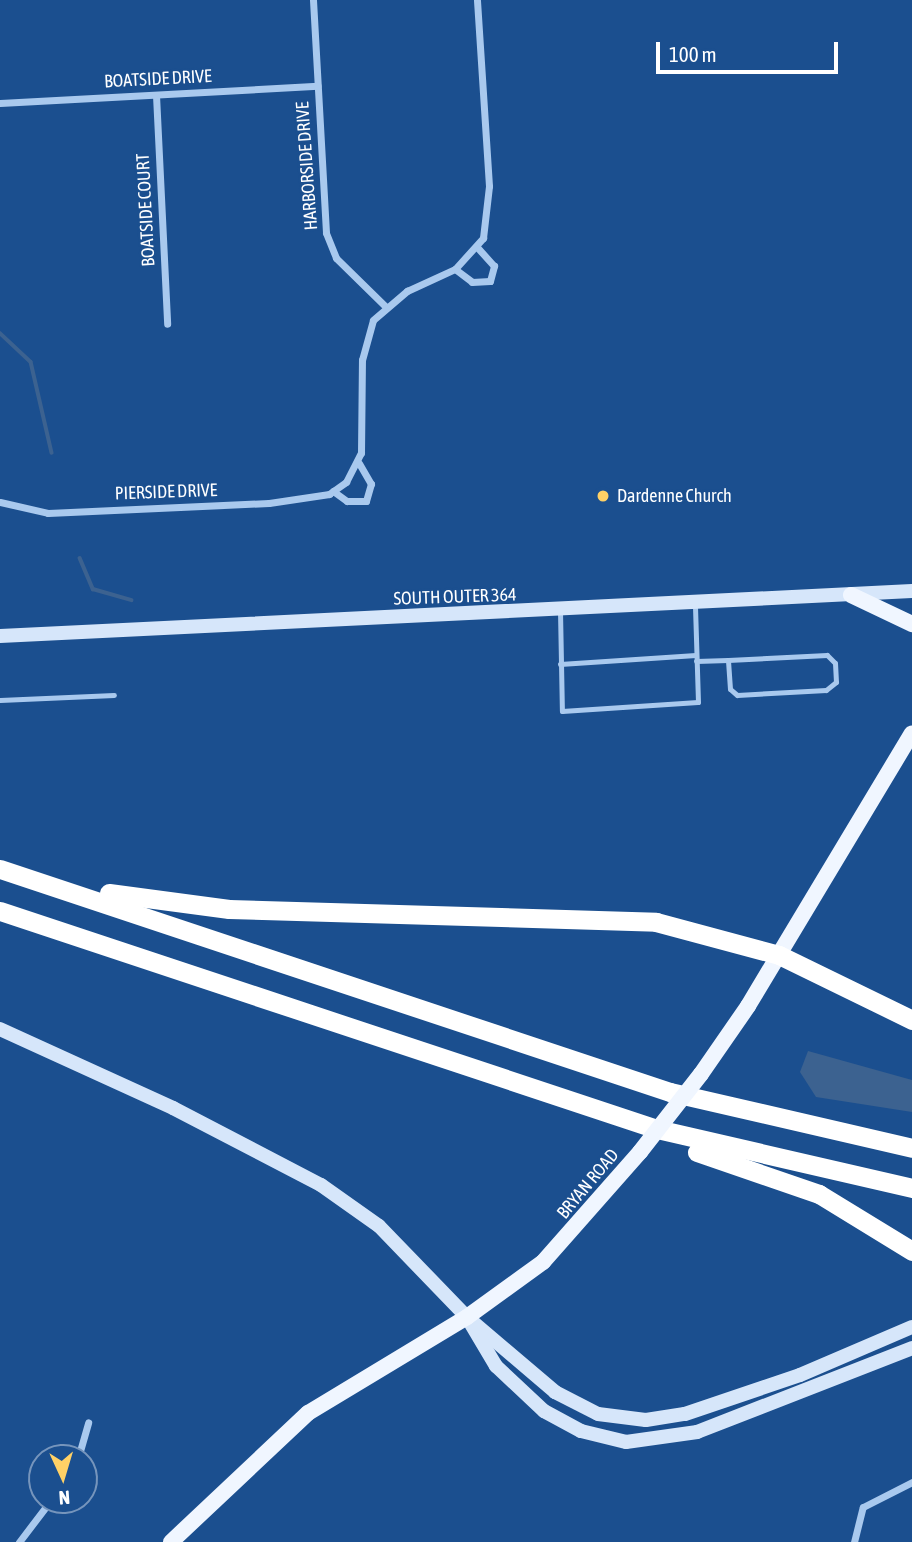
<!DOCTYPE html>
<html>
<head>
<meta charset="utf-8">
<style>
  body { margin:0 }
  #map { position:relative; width:912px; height:1542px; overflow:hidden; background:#1b4f8f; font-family:"Asap Condensed",sans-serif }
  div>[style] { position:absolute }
  .water>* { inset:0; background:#3c6290 }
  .stream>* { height:3.5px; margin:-1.75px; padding:0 1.75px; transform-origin:1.75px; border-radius:1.75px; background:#3c6290 }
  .lane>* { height:5px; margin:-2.5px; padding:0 2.5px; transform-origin:2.5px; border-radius:2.5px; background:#a9c9ee }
  .street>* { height:7px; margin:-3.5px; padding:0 3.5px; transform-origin:3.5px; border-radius:3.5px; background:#a9c9ee }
  .secondary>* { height:14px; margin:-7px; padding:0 7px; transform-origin:7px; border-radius:7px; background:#d6e6fa }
  .primary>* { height:16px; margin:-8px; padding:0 8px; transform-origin:8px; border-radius:8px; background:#f0f6ff }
  .highway>* { height:19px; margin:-9.5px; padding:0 9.5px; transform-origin:9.5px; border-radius:9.5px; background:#fff }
  .primary-bridge>* { height:16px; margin:-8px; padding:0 8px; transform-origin:8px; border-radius:8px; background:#f0f6ff }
  .dots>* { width:19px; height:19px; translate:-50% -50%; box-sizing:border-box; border:4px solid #1b4f8f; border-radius:50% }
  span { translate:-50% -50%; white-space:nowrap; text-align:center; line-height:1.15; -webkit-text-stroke:5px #1b4f8f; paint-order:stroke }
  .street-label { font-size:18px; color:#fff }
  .poi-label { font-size:18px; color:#fff }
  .left { translate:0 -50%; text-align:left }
  .north { position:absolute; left:28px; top:1444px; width:70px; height:70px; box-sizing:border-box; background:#1b4f8f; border:2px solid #7695bc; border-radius:50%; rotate:176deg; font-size:19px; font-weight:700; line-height:28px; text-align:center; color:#fff }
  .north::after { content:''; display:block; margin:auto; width:24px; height:32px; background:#ffd166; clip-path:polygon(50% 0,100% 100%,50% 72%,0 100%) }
  .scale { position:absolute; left:656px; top:42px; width:182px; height:32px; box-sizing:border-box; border:4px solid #fff; border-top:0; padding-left:9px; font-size:21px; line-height:24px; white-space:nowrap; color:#fff; -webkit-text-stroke:5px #1b4f8f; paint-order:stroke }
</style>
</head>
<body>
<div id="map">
  <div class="water">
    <div style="clip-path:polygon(808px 1051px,912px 1080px,912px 1112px,816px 1097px,800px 1072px)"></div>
  </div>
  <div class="stream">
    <div style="left:0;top:333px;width:42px;rotate:43.1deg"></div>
    <div style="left:31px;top:362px;width:93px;rotate:77deg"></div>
    <div style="left:80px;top:558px;width:34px;rotate:67deg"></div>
    <div style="left:93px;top:589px;width:40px;rotate:16deg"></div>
  </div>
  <div class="lane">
    <div style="left:560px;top:611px;width:100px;rotate:88.9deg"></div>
    <div style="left:562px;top:711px;width:136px;rotate:-3.8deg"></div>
    <div style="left:698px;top:702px;width:98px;rotate:-91.8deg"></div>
    <div style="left:696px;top:661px;width:32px;rotate:-2deg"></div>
    <div style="left:728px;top:660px;width:99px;rotate:-2.9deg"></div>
    <div style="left:827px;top:655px;width:11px;rotate:45deg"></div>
    <div style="left:835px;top:663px;width:19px;rotate:87deg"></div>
    <div style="left:836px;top:682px;width:13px;rotate:141deg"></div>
    <div style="left:826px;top:690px;width:89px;rotate:176.8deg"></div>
    <div style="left:737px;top:695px;width:9px;rotate:-139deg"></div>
    <div style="left:730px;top:689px;width:29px;rotate:-94deg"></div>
    <div style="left:560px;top:664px;width:136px;rotate:-3.8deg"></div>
    <div style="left:0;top:700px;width:114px;rotate:-2.5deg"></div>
  </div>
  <div class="street">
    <div style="left:313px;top:0;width:233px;rotate:86.8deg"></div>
    <div style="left:326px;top:233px;width:27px;rotate:68deg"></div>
    <div style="left:336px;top:258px;width:70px;rotate:44.4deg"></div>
    <div style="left:156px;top:95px;width:229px;rotate:87.2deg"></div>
    <div style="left:0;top:103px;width:318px;rotate:-3.1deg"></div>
    <div style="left:455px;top:269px;width:21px;rotate:37deg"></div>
    <div style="left:472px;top:282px;width:18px;rotate:-3deg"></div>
    <div style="left:490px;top:281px;width:16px;rotate:-75deg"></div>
    <div style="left:494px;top:266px;width:25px;rotate:-132deg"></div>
    <div style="left:333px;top:491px;width:17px;rotate:36deg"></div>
    <div style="left:347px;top:501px;width:19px"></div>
    <div style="left:366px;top:501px;width:18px;rotate:-74deg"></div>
    <div style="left:371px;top:484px;width:24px;rotate:-120deg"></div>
    <div style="left:0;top:502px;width:49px;rotate:12.9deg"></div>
    <div style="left:48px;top:513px;width:221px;rotate:-2.6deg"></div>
    <div style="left:269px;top:503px;width:61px;rotate:-8.5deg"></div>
    <div style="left:329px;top:494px;width:21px;rotate:-35deg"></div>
    <div style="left:346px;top:482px;width:33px;rotate:-63deg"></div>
    <div style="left:361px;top:453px;width:93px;rotate:-89.4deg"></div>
    <div style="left:362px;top:360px;width:41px;rotate:-74.6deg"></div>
    <div style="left:373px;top:320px;width:45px;rotate:-40.5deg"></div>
    <div style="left:407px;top:291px;width:53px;rotate:-24.6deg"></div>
    <div style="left:455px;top:269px;width:42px;rotate:-47.9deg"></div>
    <div style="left:483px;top:238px;width:52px;rotate:-83.4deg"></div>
    <div style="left:489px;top:186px;width:186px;rotate:-93.7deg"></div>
    <div style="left:78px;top:1458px;width:37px;rotate:-74deg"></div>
    <div style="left:19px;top:1542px;width:53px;rotate:-52.7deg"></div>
    <div style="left:854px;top:1542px;width:36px;rotate:-76deg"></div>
    <div style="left:863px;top:1507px;width:55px;rotate:-27deg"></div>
  </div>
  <div class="secondary">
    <div style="left:0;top:636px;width:913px;rotate:-2.82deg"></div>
    <div style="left:0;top:1029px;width:190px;rotate:24.5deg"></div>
    <div style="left:173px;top:1108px;width:167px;rotate:27.5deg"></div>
    <div style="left:321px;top:1185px;width:71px;rotate:35.3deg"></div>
    <div style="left:379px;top:1226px;width:127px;rotate:46deg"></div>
    <div style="left:467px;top:1317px;width:116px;rotate:40.4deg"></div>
    <div style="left:555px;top:1392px;width:48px;rotate:27.1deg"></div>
    <div style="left:598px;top:1414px;width:48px;rotate:7.1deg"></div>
    <div style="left:646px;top:1420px;width:39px;rotate:-9deg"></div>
    <div style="left:685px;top:1414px;width:121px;rotate:-18.7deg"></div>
    <div style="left:800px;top:1375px;width:122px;rotate:-23.2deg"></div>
    <div style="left:471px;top:1324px;width:49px;rotate:59.2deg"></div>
    <div style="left:496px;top:1366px;width:66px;rotate:43.2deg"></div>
    <div style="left:544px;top:1411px;width:42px;rotate:28.4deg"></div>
    <div style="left:581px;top:1431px;width:46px;rotate:13.7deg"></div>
    <div style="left:626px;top:1442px;width:72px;rotate:-8deg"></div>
    <div style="left:697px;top:1432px;width:231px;rotate:-21.3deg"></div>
  </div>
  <div class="primary">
    <div style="left:851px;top:595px;width:68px;rotate:25.4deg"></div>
    <div style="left:701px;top:1074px;width:83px;rotate:-55.3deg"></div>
    <div style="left:748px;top:1006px;width:318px;rotate:-59deg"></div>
    <div style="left:171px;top:1542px;width:188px;rotate:-43.3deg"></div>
    <div style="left:308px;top:1413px;width:186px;rotate:-31.1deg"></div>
    <div style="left:467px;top:1317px;width:94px;rotate:-35.9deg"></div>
    <div style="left:543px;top:1262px;width:147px;rotate:-48.6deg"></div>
  </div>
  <div class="highway">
    <div style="left:0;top:869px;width:706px;rotate:18.41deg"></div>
    <div style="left:670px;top:1092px;width:248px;rotate:13deg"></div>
    <div style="left:109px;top:893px;width:121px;rotate:7.6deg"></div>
    <div style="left:229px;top:909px;width:427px;rotate:1.7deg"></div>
    <div style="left:656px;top:922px;width:127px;rotate:15deg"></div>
    <div style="left:779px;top:955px;width:148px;rotate:26deg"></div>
    <div style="left:0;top:911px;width:692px;rotate:18.36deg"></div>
    <div style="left:657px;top:1129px;width:262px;rotate:13deg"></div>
    <div style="left:697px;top:1152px;width:129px;rotate:19deg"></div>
    <div style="left:819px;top:1194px;width:109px;rotate:31.5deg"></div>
  </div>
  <div class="primary-bridge">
    <div style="left:640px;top:1152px;width:99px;rotate:-52deg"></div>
  </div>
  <div class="dots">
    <div style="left:603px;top:496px;background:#ffd166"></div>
  </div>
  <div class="street-label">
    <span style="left:158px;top:79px;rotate:-3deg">BOATSIDE DRIVE</span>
    <span style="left:307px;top:166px;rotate:-94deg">HARBORSIDE DRIVE</span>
    <span style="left:146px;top:210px;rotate:-93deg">BOATSIDE COURT</span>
    <span style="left:166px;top:492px;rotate:-2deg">PIERSIDE DRIVE</span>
    <span style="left:455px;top:597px;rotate:-2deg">SOUTH OUTER 364</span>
    <span style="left:588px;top:1184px;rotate:-50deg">BRYAN ROAD</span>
  </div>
  <div class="poi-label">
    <span class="left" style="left:617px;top:496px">Dardenne Church</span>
  </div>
  <div class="north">N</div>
  <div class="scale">100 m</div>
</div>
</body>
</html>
